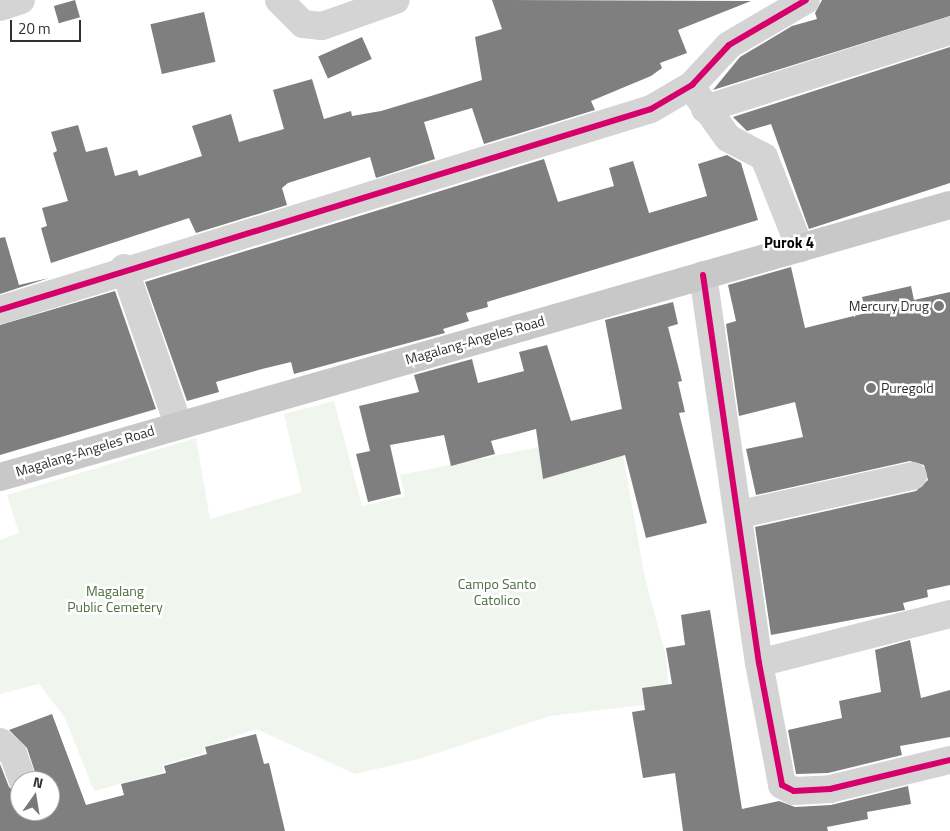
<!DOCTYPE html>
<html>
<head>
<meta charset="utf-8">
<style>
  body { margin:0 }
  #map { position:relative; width:950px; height:831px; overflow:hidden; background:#fff; font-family:"Titillium Web",sans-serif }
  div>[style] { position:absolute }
  .green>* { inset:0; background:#f0f6ed }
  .building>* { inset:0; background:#7f7f7f; transform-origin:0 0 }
  .minor>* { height:28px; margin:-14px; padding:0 14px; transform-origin:14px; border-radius:14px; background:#d4d4d4 }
  .major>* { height:28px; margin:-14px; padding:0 14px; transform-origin:14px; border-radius:14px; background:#c8c8c8 }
  .cycleway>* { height:6px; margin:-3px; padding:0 3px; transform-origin:3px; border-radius:3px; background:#d6006c }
  .dots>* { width:14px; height:14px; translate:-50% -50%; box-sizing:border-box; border:2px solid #fff; border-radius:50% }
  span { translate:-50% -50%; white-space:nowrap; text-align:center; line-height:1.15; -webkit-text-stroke:5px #fff; paint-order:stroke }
  .poi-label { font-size:14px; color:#303030 }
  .right { translate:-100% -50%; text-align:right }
  .left { translate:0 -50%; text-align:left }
  .street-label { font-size:14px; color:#303030 }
  .park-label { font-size:14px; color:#4c6f3b }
  .neighbourhood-label { font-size:15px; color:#000; font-weight:700 }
  .north { position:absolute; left:10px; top:771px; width:50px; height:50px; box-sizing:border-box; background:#fff; border:1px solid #acacac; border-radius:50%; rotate:13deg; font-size:14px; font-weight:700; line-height:20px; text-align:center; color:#303030 }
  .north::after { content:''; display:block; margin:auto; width:18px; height:22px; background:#787878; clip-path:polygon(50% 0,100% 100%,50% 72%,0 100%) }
  .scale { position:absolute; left:10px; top:20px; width:71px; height:22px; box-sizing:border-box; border:2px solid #303030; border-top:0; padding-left:6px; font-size:15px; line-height:18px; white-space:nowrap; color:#303030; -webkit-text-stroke:4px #fff; paint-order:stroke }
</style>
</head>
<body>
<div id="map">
  <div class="green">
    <div style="clip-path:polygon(334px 401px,362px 506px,405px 496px,400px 475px,613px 432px,622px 450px,645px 578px,666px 656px,669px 702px,550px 716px,419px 759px,355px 774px,256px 729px,204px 747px,204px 753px,162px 765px,164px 772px,94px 791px,65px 718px,39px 684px,0 694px,0 540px,19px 533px,7px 495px,196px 438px,210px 519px,302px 492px,284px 414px)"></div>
  </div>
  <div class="building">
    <div style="left:75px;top:0;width:18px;height:22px;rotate:74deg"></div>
    <div style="clip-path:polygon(492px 0,751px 1px,678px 30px,687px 53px,660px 63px,662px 68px,651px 76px,591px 101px,595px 110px,484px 144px,472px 108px,424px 122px,435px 159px,376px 178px,370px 157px,288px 183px,282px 188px,287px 205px,196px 233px,189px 218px,51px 263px,41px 228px,47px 226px,42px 208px,68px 201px,53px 153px,57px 151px,51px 132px,78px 125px,86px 152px,107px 147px,115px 176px,137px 170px,139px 176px,202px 156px,192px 126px,231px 114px,239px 142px,284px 129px,273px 90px,312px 79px,324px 119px,351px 111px,352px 116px,381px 111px,431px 96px,482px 80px,475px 37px,502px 29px)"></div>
    <div style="clip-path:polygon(822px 0,950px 0,950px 16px,713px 90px,740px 57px,792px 26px,817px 19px,815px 13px)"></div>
    <div style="left:204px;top:12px;width:51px;height:55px;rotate:77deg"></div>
    <div style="left:362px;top:37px;width:24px;height:48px;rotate:66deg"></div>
    <div style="clip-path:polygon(950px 47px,950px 183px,809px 229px,771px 124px,747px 131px,733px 117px)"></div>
    <div style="clip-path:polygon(727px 155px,741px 163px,758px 220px,487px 302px,488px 307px,466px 313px,469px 321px,443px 329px,445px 333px,294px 374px,291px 362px,262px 369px,216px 382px,219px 392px,187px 401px,145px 282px,544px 159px,558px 202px,614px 186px,609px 168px,633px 161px,649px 213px,707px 196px,698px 164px)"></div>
    <div style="clip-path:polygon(5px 237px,19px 285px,49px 278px,0 294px,0 238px)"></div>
    <div style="clip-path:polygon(791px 267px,805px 328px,866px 313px,862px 297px,911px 286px,914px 300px,950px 292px,950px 585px,927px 590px,928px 597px,903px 603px,905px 610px,771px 635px,755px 527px,916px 491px,928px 480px,924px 465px,910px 461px,756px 495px,746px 449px,803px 437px,795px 402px,739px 416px,726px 324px,736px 321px,728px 285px)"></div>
    <div style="clip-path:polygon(115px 291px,156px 409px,0 455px,0 325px)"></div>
    <div style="clip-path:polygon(673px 302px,678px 324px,668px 327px,682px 381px,678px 382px,685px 412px,679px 413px,707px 523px,646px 538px,625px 455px,543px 479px,536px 429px,491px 441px,495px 454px,451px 466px,444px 435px,390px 445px,401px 494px,368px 502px,356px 454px,370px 451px,359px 406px,419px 392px,414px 375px,472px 359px,478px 383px,524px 371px,519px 352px,547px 345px,571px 421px,622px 409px,605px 320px)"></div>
    <div style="clip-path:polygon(710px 610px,742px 809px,779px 801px,795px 807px,831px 805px,908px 786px,911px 804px,867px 812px,868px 819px,827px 827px,828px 831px,683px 831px,675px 773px,643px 778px,632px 712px,645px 710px,642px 688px,672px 684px,666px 648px,685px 645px,681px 615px)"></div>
    <div style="clip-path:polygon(910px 640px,921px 698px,950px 690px,950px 737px,900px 746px,902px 755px,828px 773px,796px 774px,788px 730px,842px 718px,839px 701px,881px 692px,875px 650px)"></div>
    <div style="clip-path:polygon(52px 714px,86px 805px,124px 795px,121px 784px,166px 773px,164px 766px,207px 754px,205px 747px,256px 734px,264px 764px,269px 763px,285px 831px,0 831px,0 764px,9px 787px,20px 796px,20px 811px,50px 811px,50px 781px,38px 781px,27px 748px,9px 730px)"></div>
  </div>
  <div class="minor">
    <div style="left:279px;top:0;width:34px;rotate:45deg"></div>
    <div style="left:303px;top:24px;width:19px;rotate:6deg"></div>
    <div style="left:322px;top:26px;width:78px;rotate:-19.4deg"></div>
    <div style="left:0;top:7px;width:22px;rotate:-18deg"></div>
    <div style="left:697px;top:95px;width:53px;rotate:54.2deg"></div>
    <div style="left:728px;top:138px;width:41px;rotate:27.8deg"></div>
    <div style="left:764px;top:157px;width:98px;rotate:68.4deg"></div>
    <div style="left:705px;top:109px;width:257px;rotate:-17.7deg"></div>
    <div style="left:124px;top:268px;width:165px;rotate:70.9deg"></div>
    <div style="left:703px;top:275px;width:392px;rotate:81.8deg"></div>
    <div style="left:759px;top:663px;width:124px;rotate:79.3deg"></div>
    <div style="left:782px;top:785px;width:13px;rotate:27deg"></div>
    <div style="left:794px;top:791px;width:36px;rotate:-3deg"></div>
    <div style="left:830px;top:789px;width:123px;rotate:-13.6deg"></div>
    <div style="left:0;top:310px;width:681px;rotate:-17.16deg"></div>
    <div style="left:651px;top:109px;width:48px;rotate:-30.3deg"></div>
    <div style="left:692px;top:85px;width:54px;rotate:-47.2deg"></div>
    <div style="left:729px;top:45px;width:89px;rotate:-30.3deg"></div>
    <div style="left:741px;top:514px;width:176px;rotate:-12.5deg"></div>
    <div style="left:759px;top:663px;width:197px;rotate:-14.4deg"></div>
    <div style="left:0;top:742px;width:18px;rotate:43deg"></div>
    <div style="left:13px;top:754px;width:29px;rotate:70deg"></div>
  </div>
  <div class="major">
    <div style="left:0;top:477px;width:988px;rotate:-15.98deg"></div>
  </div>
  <div class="cycleway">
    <div style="left:703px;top:275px;width:392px;rotate:81.8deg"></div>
    <div style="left:759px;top:663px;width:124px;rotate:79.3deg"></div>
    <div style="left:782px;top:785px;width:13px;rotate:27deg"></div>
    <div style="left:794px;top:791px;width:36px;rotate:-3deg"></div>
    <div style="left:830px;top:789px;width:123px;rotate:-13.6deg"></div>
    <div style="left:0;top:310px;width:681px;rotate:-17.16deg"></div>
    <div style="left:651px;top:109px;width:48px;rotate:-30.3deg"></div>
    <div style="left:692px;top:85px;width:54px;rotate:-47.2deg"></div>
    <div style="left:729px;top:45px;width:89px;rotate:-30.3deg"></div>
  </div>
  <div class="dots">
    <div style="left:939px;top:306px;background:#787878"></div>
    <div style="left:871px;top:388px;background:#787878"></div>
  </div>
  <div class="poi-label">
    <span class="right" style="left:929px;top:306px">Mercury Drug</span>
    <span class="left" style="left:881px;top:388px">Puregold</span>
  </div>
  <div class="street-label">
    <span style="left:475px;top:340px;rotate:-16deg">Magalang-Angeles Road</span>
    <span style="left:85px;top:451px;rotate:-17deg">Magalang-Angeles Road</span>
  </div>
  <div class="park-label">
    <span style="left:497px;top:592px">Campo Santo<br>Catolico</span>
    <span style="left:115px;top:599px">Magalang<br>Public Cemetery</span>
  </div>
  <div class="neighbourhood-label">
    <span style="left:789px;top:243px">Purok 4</span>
  </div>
  <div class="north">N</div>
  <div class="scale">20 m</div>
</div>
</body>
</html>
